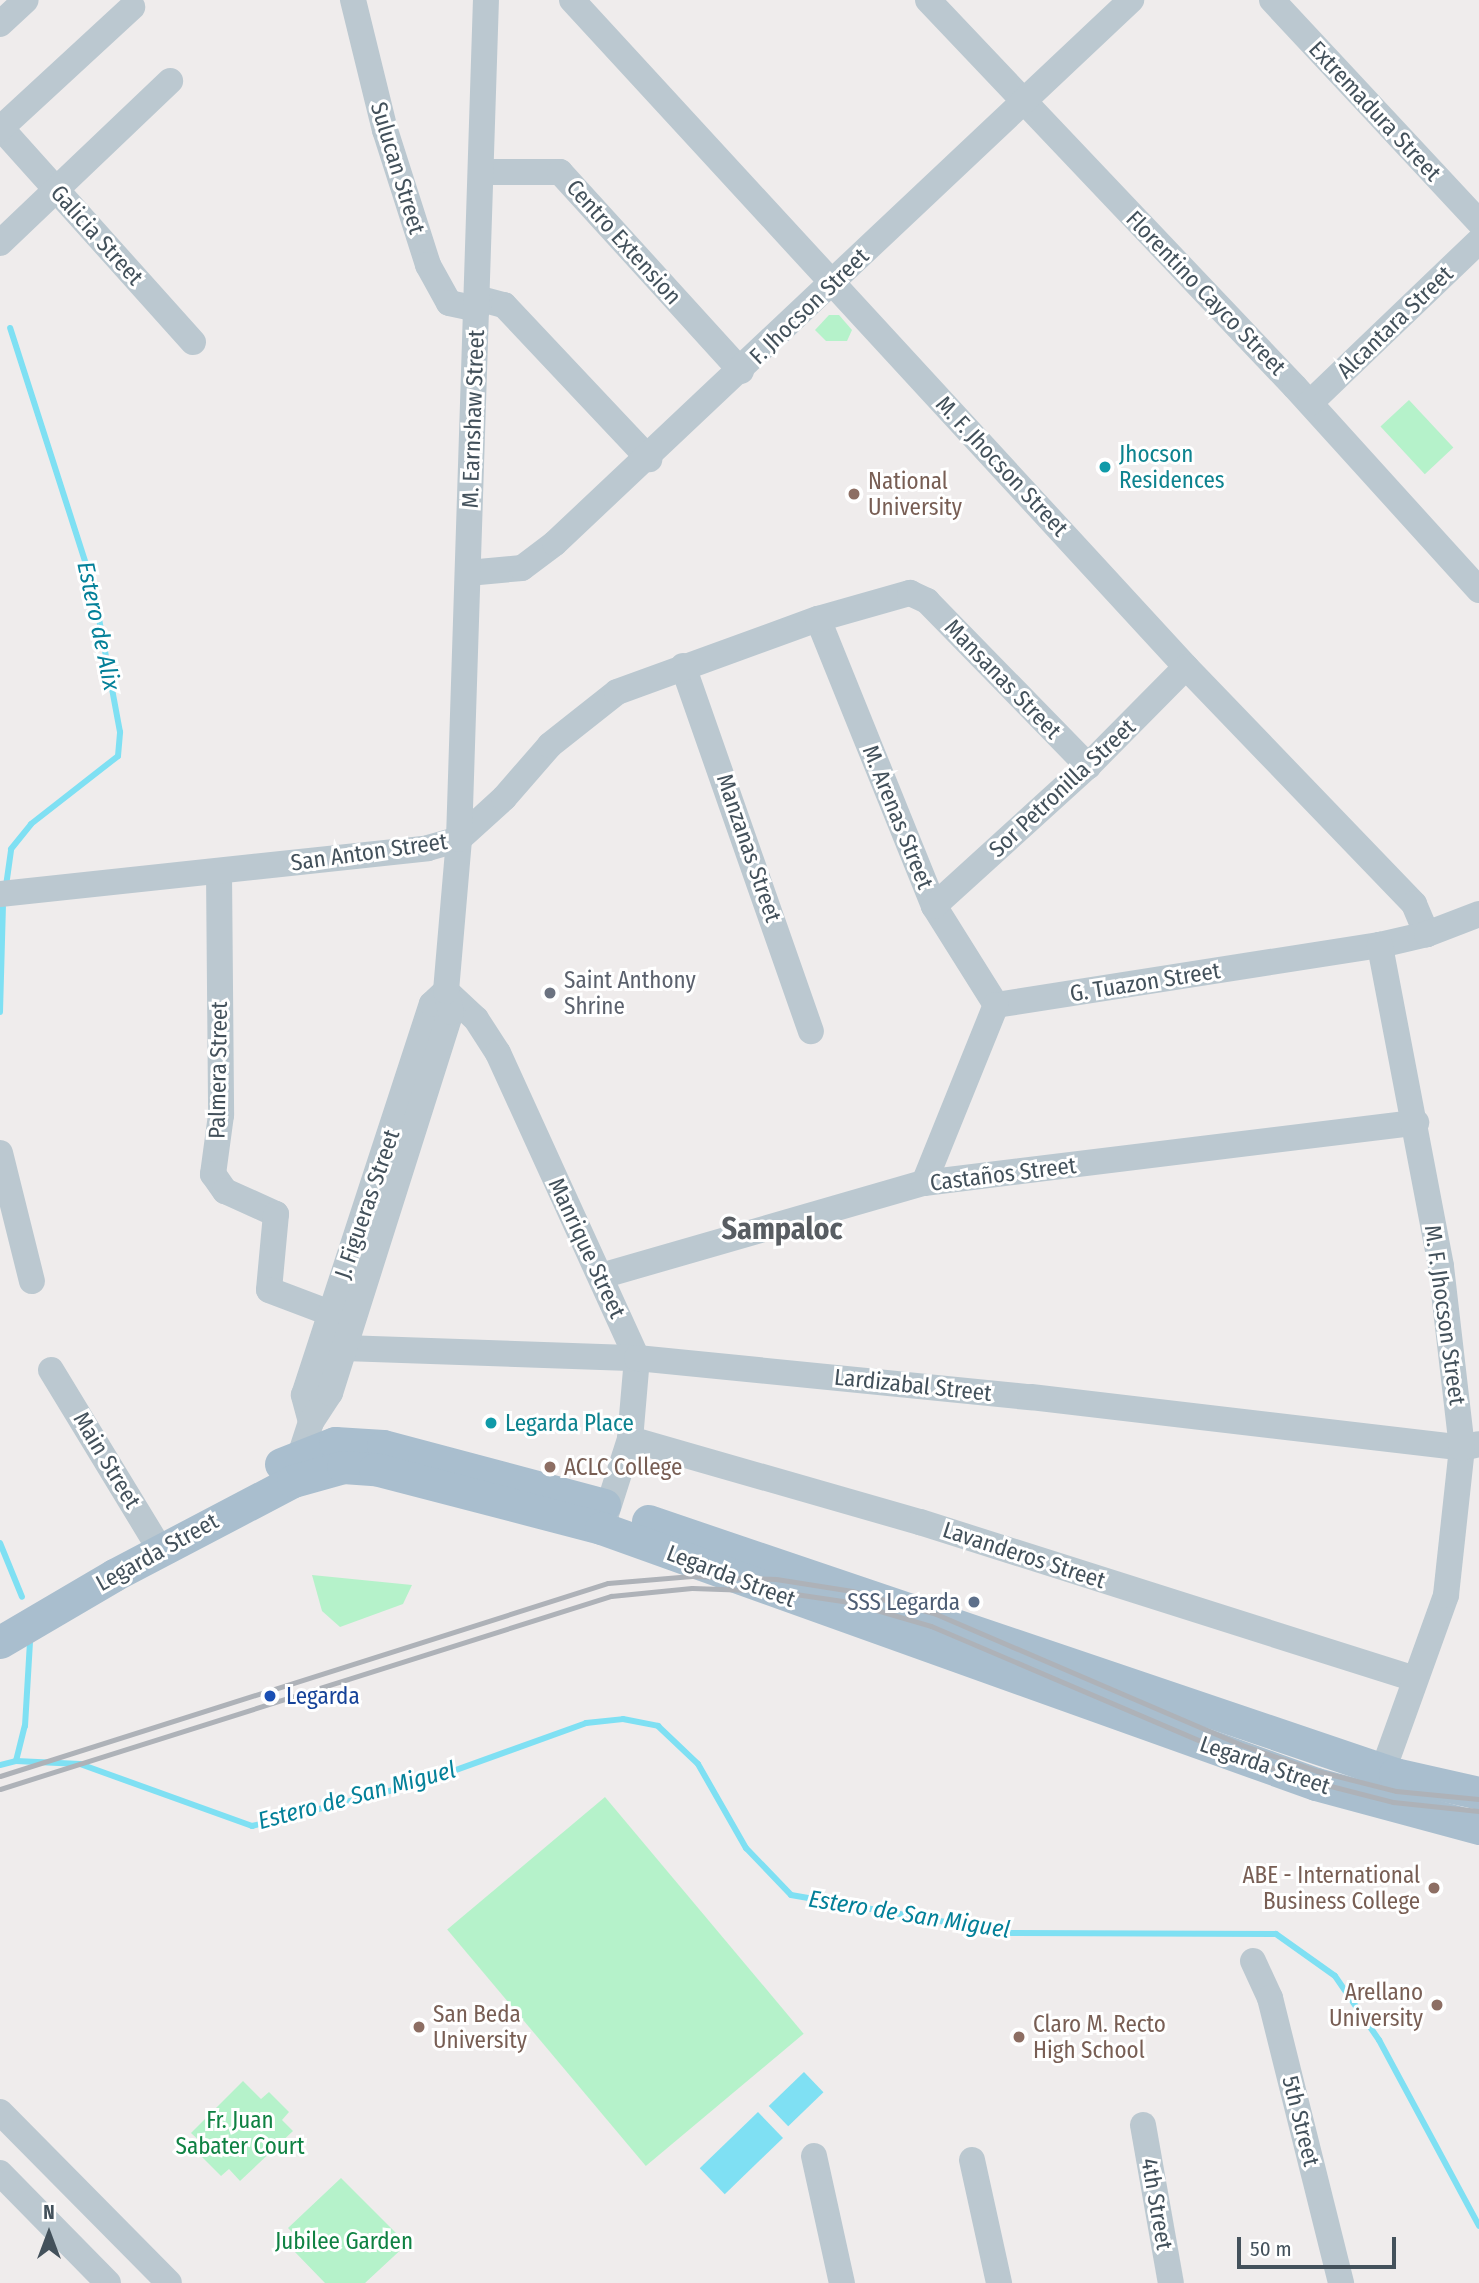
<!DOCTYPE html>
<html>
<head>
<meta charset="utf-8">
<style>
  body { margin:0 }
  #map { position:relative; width:1479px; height:2283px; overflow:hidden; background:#efecec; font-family:"Fira Sans Condensed",sans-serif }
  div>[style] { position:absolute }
  .green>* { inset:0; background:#b5f2ca; transform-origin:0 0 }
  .water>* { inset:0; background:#7fe0f3; transform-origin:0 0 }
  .stream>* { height:6px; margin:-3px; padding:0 3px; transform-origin:3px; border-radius:3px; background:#7fe0f3 }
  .minor>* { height:26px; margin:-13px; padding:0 13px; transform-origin:13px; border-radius:13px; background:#bbc8d0 }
  .major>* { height:33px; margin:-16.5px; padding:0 16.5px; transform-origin:16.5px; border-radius:16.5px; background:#a9bece }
  .rail>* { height:5px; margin:-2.5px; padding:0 2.5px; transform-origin:2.5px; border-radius:2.5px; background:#aeb2b8 }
  .dots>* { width:19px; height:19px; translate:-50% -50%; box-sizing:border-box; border:4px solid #fff; border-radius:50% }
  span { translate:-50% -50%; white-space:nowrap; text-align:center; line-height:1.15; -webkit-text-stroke:6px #fff; paint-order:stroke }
  .street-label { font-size:23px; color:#43515b }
  .culture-label { font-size:23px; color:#0d838f }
  .left { translate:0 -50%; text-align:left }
  .education-label { font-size:23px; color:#785e54 }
  .right { translate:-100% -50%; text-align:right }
  .worship-label { font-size:23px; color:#5b616d }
  .service-label { font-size:23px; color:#4e5e75 }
  .transit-label { font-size:23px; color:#164399 }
  .park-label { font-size:23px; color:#0f8243 }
  .water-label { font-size:24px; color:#038099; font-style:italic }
  .district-label { font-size:30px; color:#585d62; font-weight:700 }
  .north { position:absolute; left:14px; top:2199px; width:70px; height:70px; -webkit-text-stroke:5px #fff; paint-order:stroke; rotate:0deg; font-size:19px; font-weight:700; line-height:28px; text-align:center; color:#43515b }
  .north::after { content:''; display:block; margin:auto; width:24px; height:32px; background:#43515b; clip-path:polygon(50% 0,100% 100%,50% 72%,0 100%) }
  .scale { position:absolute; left:1237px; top:2237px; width:159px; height:32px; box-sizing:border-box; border:4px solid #43515b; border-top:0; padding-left:9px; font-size:21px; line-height:24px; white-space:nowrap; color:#43515b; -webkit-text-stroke:5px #fff; paint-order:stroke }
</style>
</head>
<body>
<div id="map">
  <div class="green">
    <div style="clip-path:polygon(829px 315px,839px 315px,852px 330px,847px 341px,826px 341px,815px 330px)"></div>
    <div style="left:1409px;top:400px;width:65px;height:39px;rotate:47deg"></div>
    <div style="clip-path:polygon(312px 1575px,412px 1585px,403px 1604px,340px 1627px,322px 1611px)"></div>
    <div style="left:605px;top:1797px;width:309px;height:206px;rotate:50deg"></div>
    <div style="clip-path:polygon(243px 2081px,261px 2099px,269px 2092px,289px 2112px,282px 2120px,293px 2131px,240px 2181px,229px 2169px,221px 2176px,196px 2151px,203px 2144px,191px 2133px)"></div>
    <div style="clip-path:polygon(341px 2178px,407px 2244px,365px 2283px,325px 2283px,293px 2250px,302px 2242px,288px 2228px)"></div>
  </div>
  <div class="water">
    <div style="left:804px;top:2072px;width:28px;height:49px;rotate:46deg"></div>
    <div style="left:758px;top:2112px;width:36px;height:81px;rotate:46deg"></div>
  </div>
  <div class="stream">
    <div style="left:6px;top:886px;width:37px;rotate:-82deg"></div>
    <div style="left:11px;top:849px;width:32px;rotate:-51deg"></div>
    <div style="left:31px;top:824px;width:110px;rotate:-38deg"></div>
    <div style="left:118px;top:756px;width:24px;rotate:-85deg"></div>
    <div style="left:120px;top:732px;width:148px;rotate:-100.5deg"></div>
    <div style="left:93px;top:586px;width:271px;rotate:-107.8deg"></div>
    <div style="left:0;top:1012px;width:105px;rotate:-88.4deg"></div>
    <div style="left:0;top:1543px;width:58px;rotate:67.8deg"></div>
    <div style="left:16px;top:1761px;width:36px;rotate:-76deg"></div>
    <div style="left:25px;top:1726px;width:85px;rotate:-86.6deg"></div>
    <div style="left:0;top:1765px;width:16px;rotate:-14deg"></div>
    <div style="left:16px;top:1761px;width:64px;rotate:2.7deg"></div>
    <div style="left:80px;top:1764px;width:183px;rotate:19.8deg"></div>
    <div style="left:252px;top:1826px;width:170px;rotate:-14.3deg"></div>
    <div style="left:417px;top:1784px;width:180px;rotate:-19.8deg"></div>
    <div style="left:586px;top:1723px;width:37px;rotate:-6deg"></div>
    <div style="left:623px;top:1719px;width:36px;rotate:11deg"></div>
    <div style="left:658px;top:1726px;width:55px;rotate:43.5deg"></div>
    <div style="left:698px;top:1764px;width:97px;rotate:60.3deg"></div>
    <div style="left:746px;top:1848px;width:65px;rotate:46.2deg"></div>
    <div style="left:791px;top:1895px;width:221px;rotate:9.9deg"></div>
    <div style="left:1009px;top:1933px;width:267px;rotate:0.2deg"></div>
    <div style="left:1276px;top:1934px;width:72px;rotate:35.4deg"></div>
    <div style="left:1335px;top:1976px;width:78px;rotate:55.5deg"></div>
    <div style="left:1379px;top:2040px;width:211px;rotate:61.7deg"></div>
  </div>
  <div class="minor">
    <div style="left:353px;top:0;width:134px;rotate:76.2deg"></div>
    <div style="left:385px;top:130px;width:142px;rotate:72.3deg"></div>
    <div style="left:428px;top:265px;width:43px;rotate:61.1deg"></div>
    <div style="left:449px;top:303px;width:29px;rotate:12deg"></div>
    <div style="left:572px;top:0;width:907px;rotate:47.37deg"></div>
    <div style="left:1186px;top:667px;width:329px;rotate:46.1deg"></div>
    <div style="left:1414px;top:904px;width:33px;rotate:67deg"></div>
    <div style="left:928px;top:0;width:533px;rotate:46.52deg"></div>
    <div style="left:1295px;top:387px;width:274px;rotate:47.8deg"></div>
    <div style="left:1272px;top:0;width:304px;rotate:47deg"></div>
    <div style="left:0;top:24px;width:35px;rotate:-43deg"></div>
    <div style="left:0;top:127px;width:289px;rotate:48.1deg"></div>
    <div style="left:0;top:129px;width:180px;rotate:-42.7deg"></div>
    <div style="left:482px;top:172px;width:78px"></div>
    <div style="left:560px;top:172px;width:269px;rotate:47.7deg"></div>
    <div style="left:0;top:243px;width:235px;rotate:-43.6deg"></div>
    <div style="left:477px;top:298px;width:28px;rotate:15deg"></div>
    <div style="left:504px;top:305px;width:212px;rotate:46.7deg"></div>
    <div style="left:1310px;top:403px;width:234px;rotate:-43.8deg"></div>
    <div style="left:468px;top:573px;width:54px;rotate:-5.3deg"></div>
    <div style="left:522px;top:568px;width:41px;rotate:-37.1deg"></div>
    <div style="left:555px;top:543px;width:792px;rotate:-43.31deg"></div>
    <div style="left:818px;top:619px;width:310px;rotate:68deg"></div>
    <div style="left:934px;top:906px;width:117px;rotate:57.9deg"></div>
    <div style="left:683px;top:666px;width:387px;rotate:70.7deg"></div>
    <div style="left:219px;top:872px;width:243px;rotate:89.5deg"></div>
    <div style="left:221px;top:1115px;width:60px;rotate:97.7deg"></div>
    <div style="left:213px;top:1174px;width:21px;rotate:55deg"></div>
    <div style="left:225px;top:1191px;width:56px;rotate:24.3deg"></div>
    <div style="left:276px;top:1214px;width:76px;rotate:95.3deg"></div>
    <div style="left:269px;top:1290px;width:65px;rotate:20.7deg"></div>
    <div style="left:0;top:894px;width:430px;rotate:-6.1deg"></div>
    <div style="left:428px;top:848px;width:32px;rotate:-16deg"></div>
    <div style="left:459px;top:839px;width:61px;rotate:-42.3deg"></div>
    <div style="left:504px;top:798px;width:70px;rotate:-49deg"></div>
    <div style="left:550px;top:745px;width:85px;rotate:-38.3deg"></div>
    <div style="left:617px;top:692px;width:214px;rotate:-20deg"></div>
    <div style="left:818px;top:619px;width:96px;rotate:-15.8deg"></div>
    <div style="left:910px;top:593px;width:19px;rotate:25deg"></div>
    <div style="left:927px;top:601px;width:231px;rotate:45.7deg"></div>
    <div style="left:934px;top:906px;width:208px;rotate:-42.3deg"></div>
    <div style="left:1088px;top:766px;width:139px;rotate:-45.3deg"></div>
    <div style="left:446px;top:991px;width:41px;rotate:43deg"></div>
    <div style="left:476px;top:1019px;width:40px;rotate:57.1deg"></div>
    <div style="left:498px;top:1053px;width:335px;rotate:65.5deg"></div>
    <div style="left:637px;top:1358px;width:81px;rotate:94.9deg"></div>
    <div style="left:630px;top:1439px;width:92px;rotate:107.7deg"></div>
    <div style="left:996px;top:1005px;width:389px;rotate:-8.9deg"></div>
    <div style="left:1380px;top:945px;width:48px;rotate:-13.2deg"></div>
    <div style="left:1427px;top:934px;width:56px;rotate:-21deg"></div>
    <div style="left:0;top:1153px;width:132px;rotate:76deg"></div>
    <div style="left:924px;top:1183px;width:192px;rotate:-68deg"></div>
    <div style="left:601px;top:1276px;width:336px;rotate:-16.1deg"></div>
    <div style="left:924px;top:1183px;width:496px;rotate:-7deg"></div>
    <div style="left:344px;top:1348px;width:293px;rotate:2deg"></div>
    <div style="left:637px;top:1358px;width:396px;rotate:5.7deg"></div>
    <div style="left:1031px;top:1397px;width:434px;rotate:6.7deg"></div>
    <div style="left:1462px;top:1448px;width:17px;rotate:-13deg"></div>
    <div style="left:51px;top:1370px;width:212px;rotate:58.7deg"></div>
    <div style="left:311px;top:1422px;width:28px;rotate:-105deg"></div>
    <div style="left:304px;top:1395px;width:411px;rotate:-71.9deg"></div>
    <div style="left:432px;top:1004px;width:19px;rotate:-43deg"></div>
    <div style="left:630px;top:1439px;width:302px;rotate:16deg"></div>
    <div style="left:920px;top:1522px;width:519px;rotate:17.6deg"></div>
    <div style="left:295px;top:1471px;width:52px;rotate:-71.9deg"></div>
    <div style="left:311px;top:1422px;width:35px;rotate:-57deg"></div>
    <div style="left:330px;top:1393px;width:400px;rotate:-72.4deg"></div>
    <div style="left:451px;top:1012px;width:22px;rotate:-103deg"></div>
    <div style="left:446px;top:991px;width:153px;rotate:-85.1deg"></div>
    <div style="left:459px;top:839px;width:839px;rotate:-88.16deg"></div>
    <div style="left:1377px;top:1787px;width:204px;rotate:-70.2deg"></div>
    <div style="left:1446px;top:1595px;width:148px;rotate:-83.8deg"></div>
    <div style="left:1462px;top:1448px;width:183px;rotate:-96.6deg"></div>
    <div style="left:1441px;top:1266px;width:327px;rotate:-100.8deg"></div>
    <div style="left:1253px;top:1961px;width:41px;rotate:65.3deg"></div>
    <div style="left:1270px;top:1998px;width:294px;rotate:76deg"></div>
    <div style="left:0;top:2112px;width:240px;rotate:45.3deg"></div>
    <div style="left:1143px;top:2125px;width:160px;rotate:80deg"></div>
    <div style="left:814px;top:2156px;width:130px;rotate:77.6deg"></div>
    <div style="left:972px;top:2160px;width:126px;rotate:77.6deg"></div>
    <div style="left:0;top:2173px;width:154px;rotate:45.5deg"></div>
  </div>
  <div class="major">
    <div style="left:281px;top:1464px;width:58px;rotate:-21.3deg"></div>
    <div style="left:335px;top:1443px;width:48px;rotate:3.6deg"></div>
    <div style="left:383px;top:1446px;width:229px;rotate:14.9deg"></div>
    <div style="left:648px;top:1521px;width:789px;rotate:18.71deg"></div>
    <div style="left:1395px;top:1774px;width:86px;rotate:12.7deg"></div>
    <div style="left:0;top:1642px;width:132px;rotate:-30.4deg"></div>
    <div style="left:114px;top:1575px;width:202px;rotate:-27.7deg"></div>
    <div style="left:293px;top:1481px;width:52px;rotate:-15.6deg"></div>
    <div style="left:343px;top:1467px;width:32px;rotate:4deg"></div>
    <div style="left:375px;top:1469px;width:234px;rotate:14.6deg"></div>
    <div style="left:601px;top:1528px;width:759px;rotate:19.7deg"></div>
    <div style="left:1316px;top:1784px;width:169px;rotate:15.1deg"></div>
  </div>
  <div class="rail">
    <div style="left:0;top:1776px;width:638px;rotate:-17.61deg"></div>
    <div style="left:608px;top:1583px;width:84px;rotate:-4.8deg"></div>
    <div style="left:692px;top:1576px;width:84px;rotate:2deg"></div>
    <div style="left:776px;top:1579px;width:77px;rotate:9deg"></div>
    <div style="left:852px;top:1591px;width:87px;rotate:15.3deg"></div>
    <div style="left:936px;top:1614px;width:330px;rotate:23.2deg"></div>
    <div style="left:1239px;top:1744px;width:83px;rotate:19.1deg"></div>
    <div style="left:1317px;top:1771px;width:81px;rotate:14.2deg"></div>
    <div style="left:1396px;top:1791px;width:83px;rotate:5.5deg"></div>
    <div style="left:0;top:1789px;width:641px;rotate:-17.53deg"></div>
    <div style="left:611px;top:1596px;width:81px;rotate:-5.6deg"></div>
    <div style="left:692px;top:1588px;width:83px;rotate:2.1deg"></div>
    <div style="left:775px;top:1591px;width:75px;rotate:8.5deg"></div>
    <div style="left:849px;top:1602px;width:85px;rotate:16.3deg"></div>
    <div style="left:931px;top:1626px;width:329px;rotate:23.1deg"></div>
    <div style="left:1234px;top:1755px;width:85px;rotate:18.4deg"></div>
    <div style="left:1315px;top:1782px;width:81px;rotate:14.4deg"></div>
    <div style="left:1393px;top:1802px;width:86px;rotate:6deg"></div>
  </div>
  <div class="dots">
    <div style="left:1105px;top:467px;background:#0f9aa8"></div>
    <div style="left:854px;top:494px;background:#8d6e63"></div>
    <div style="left:550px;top:993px;background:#6b7280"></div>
    <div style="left:491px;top:1423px;background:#0f9aa8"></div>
    <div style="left:550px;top:1467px;background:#8d6e63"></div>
    <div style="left:974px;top:1602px;background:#5c6f8a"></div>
    <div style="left:270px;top:1696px;background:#1a4fb4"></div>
    <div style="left:1434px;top:1888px;background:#8d6e63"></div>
    <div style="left:1437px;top:2005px;background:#8d6e63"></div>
    <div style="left:419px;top:2027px;background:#8d6e63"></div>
    <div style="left:1019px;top:2037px;background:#8d6e63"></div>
  </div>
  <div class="street-label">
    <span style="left:1375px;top:111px;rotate:47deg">Extremadura Street</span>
    <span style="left:398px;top:168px;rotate:73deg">Sulucan Street</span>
    <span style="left:97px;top:235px;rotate:48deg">Galicia Street</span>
    <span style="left:624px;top:242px;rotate:48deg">Centro Extension</span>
    <span style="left:1206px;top:293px;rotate:46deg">Florentino Cayco Street</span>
    <span style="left:809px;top:306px;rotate:-44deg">F. Jhocson Street</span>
    <span style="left:1395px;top:322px;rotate:-44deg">Alcantara Street</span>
    <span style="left:473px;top:419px;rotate:-88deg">M. Earnshaw Street</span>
    <span style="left:1002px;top:466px;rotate:47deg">M. F. Jhocson Street</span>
    <span style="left:1003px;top:679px;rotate:46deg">Mansanas Street</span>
    <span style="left:1062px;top:788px;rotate:-43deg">Sor Petronilla Street</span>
    <span style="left:898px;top:817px;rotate:68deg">M. Arenas Street</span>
    <span style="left:749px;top:848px;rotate:71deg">Manzanas Street</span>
    <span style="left:369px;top:852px;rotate:-8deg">San Anton Street</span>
    <span style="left:1145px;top:982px;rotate:-9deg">G. Tuazon Street</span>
    <span style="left:218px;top:1070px;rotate:-89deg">Palmera Street</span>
    <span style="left:1003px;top:1174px;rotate:-7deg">Castaños Street</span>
    <span style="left:367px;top:1204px;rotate:-71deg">J. Figueras Street</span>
    <span style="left:587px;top:1248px;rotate:65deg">Manrique Street</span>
    <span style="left:1445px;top:1315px;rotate:82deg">M. F. Jhocson Street</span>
    <span style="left:913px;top:1385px;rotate:6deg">Lardizabal Street</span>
    <span style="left:107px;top:1460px;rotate:59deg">Main Street</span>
    <span style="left:157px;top:1552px;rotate:-29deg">Legarda Street</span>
    <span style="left:1024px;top:1555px;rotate:18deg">Lavanderos Street</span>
    <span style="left:731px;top:1576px;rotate:21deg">Legarda Street</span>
    <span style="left:1265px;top:1765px;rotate:19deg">Legarda Street</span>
    <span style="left:1301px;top:2121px;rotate:76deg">5th Street</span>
    <span style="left:1157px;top:2204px;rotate:80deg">4th Street</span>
  </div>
  <div class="culture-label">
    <span class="left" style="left:1119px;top:467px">Jhocson<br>Residences</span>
    <span class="left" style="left:505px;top:1423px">Legarda Place</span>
  </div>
  <div class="education-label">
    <span class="left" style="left:868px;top:494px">National<br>University</span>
    <span class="left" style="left:564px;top:1467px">ACLC College</span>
    <span class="right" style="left:1420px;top:1888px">ABE - International<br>Business College</span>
    <span class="right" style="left:1423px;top:2005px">Arellano<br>University</span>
    <span class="left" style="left:433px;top:2027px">San Beda<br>University</span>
    <span class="left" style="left:1033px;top:2037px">Claro M. Recto<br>High School</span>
  </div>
  <div class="worship-label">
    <span class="left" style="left:564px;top:993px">Saint Anthony<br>Shrine</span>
  </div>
  <div class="service-label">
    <span class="right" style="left:960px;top:1602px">SSS Legarda</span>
  </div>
  <div class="transit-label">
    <span class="left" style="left:286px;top:1696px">Legarda</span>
  </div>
  <div class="park-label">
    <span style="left:240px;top:2133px">Fr. Juan<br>Sabater Court</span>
    <span style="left:344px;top:2241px">Jubilee Garden</span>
  </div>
  <div class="water-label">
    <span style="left:98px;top:626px;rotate:78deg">Estero de Alix</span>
    <span style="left:357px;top:1796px;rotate:-15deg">Estero de San Miguel</span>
    <span style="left:909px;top:1915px;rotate:9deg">Estero de San Miguel</span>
  </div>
  <div class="district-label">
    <span style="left:782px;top:1229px">Sampaloc</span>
  </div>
  <div class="north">N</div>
  <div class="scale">50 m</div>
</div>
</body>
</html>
